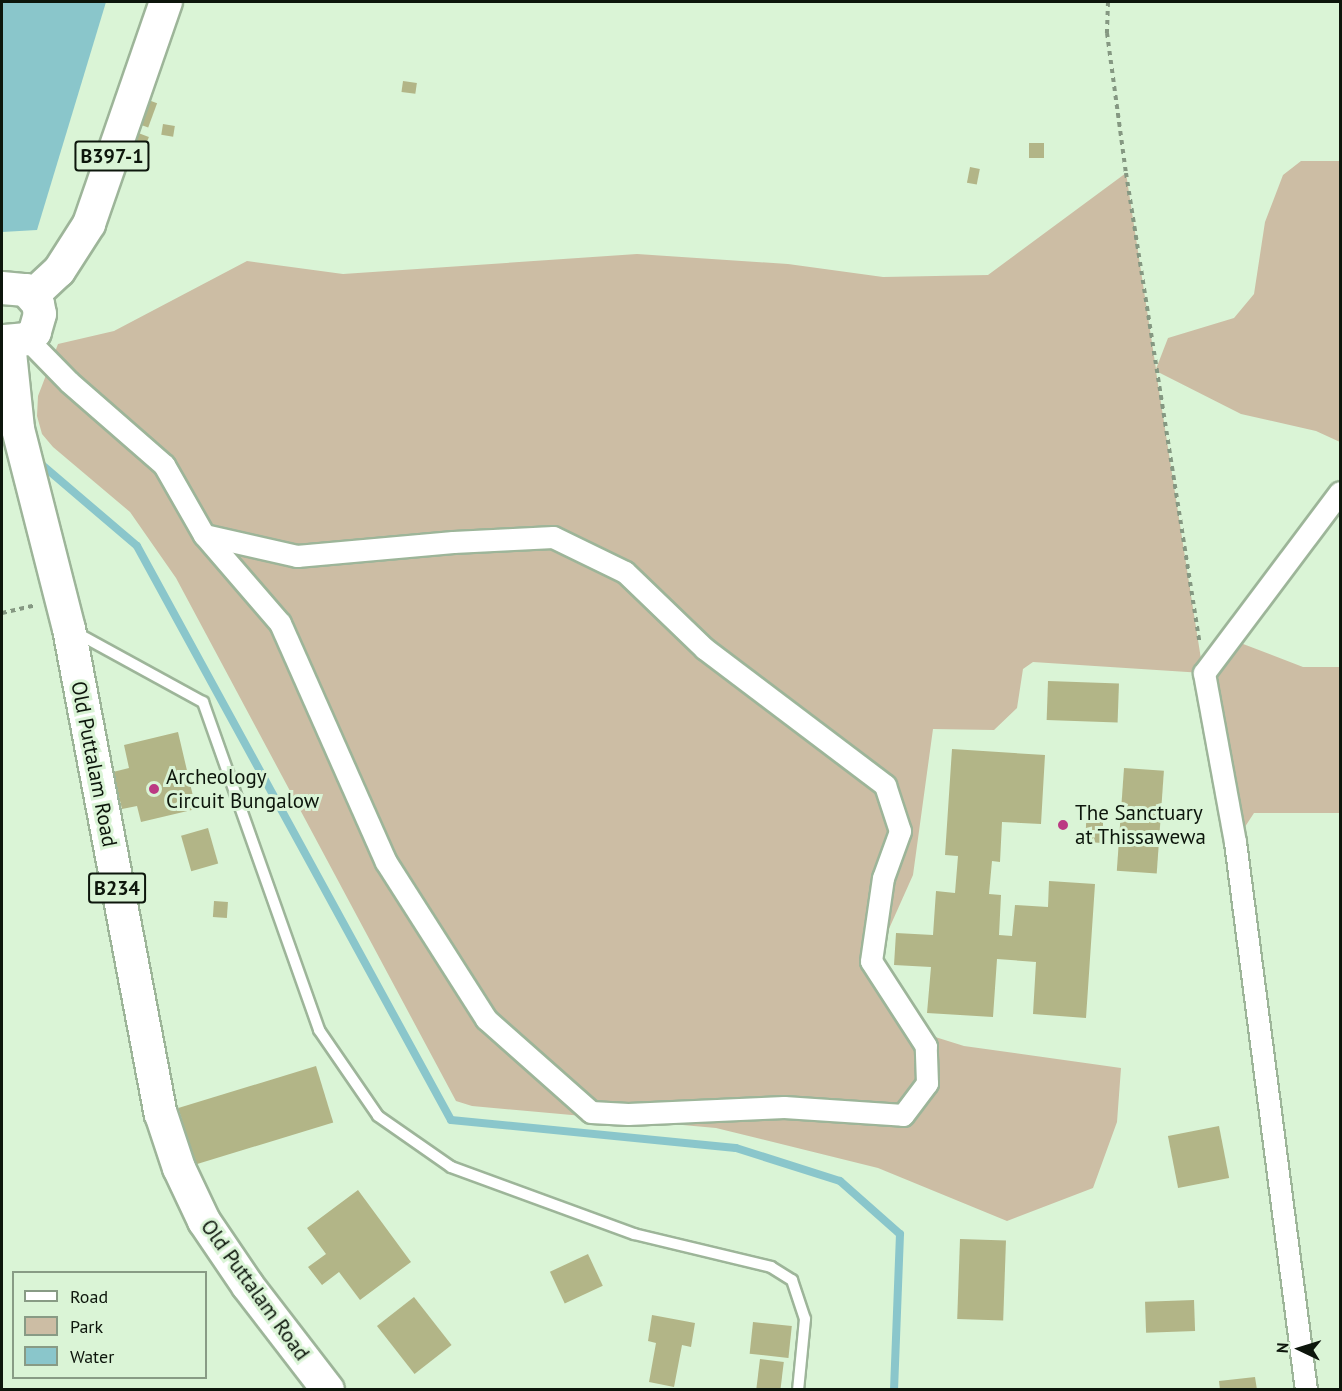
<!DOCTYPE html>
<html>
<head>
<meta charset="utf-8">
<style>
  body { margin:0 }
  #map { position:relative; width:1342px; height:1391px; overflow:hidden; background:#daf4d6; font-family:"PT Sans",sans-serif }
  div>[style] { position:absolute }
  .green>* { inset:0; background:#ccbda4 }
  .water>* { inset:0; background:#8ac6cb }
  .stream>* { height:8px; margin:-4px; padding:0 4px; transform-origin:4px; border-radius:4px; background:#8ac6cb }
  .building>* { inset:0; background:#b2b587; transform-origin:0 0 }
  .path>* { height:4px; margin-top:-2px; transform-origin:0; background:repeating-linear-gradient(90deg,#859882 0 4.5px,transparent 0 9px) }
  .roads { filter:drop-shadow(2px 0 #9db599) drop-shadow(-2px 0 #9db599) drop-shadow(0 2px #9db599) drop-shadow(0 -2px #9db599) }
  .lane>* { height:10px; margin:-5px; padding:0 5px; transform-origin:5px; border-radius:5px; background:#fff }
  .street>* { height:21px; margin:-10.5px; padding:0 10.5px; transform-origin:10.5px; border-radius:10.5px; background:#fff }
  .primary>* { height:32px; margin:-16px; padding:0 16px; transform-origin:16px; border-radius:16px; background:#fff }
  .dots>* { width:16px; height:16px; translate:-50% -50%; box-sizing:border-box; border:3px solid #daf4d6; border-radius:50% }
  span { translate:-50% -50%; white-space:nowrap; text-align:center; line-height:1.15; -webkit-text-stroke:6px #daf4d6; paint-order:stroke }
  .shield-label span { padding:2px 4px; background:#daf4d6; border:2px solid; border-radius:4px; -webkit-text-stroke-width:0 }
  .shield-label { font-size:20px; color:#0d160c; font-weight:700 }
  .street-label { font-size:21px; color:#0d160c }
  .poi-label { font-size:21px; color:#0d160c }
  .left { translate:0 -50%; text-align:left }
  .frame { position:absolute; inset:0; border:3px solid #0d160c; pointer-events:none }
  .legend { position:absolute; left:12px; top:1271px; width:195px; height:108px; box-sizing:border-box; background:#daf4d6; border:2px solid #889b85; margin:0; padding:8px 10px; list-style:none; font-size:18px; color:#0d160c }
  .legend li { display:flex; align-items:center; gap:12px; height:30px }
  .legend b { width:30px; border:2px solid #889b85 }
  .north { position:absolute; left:1270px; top:1319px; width:60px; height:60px; -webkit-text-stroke:4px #daf4d6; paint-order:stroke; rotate:274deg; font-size:16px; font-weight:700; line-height:24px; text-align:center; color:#0d160c }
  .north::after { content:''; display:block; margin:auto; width:21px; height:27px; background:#0d160c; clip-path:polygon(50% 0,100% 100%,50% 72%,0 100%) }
</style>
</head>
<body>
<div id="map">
  <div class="green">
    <div style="clip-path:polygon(1301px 161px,1340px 161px,1340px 442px,1316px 431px,1241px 414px,1156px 371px,1203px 672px,1230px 639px,1303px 667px,1340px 667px,1340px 813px,1254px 813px,1235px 842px,1203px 673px,1033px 662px,1023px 669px,1017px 708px,994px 730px,933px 729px,913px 875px,888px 931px,883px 959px,932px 1036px,964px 1046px,1121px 1068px,1117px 1122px,1093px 1188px,1007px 1221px,878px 1168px,716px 1128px,472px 1106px,456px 1101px,176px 578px,130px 512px,53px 447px,42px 434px,37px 416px,38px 396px,58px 344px,114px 331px,247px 261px,343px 274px,637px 254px,788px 264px,883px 277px,988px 275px,1126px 173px,1156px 369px,1168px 338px,1234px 318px,1254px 294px,1265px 222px,1283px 175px)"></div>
  </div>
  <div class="water">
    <div style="clip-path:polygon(2px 2px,106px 2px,37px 230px,2px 232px)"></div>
  </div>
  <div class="stream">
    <div style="left:41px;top:464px;width:126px;rotate:40.5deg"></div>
    <div style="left:137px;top:546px;width:654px;rotate:61.32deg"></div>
    <div style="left:451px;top:1120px;width:286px;rotate:5.6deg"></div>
    <div style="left:736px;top:1148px;width:109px;rotate:17.6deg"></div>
    <div style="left:840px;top:1181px;width:80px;rotate:41.5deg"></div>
    <div style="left:900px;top:1234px;width:156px;rotate:92.2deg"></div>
  </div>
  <div class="building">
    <div style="left:403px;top:81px;width:14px;height:11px;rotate:8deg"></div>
    <div style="left:143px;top:98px;width:15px;height:26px;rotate:20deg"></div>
    <div style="left:163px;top:124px;width:12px;height:11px;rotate:9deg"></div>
    <div style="left:133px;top:131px;width:17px;height:23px;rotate:21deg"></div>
    <div style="left:1029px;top:143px;width:15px;height:15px"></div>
    <div style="left:970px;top:167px;width:10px;height:16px;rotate:11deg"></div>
    <div style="left:1048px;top:681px;width:71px;height:39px;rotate:2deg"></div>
    <div style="clip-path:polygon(178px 732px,196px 809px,141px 822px,137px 806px,122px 809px,113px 772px,129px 768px,124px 745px)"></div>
    <div style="clip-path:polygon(952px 749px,1045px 755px,1041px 824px,1002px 822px,1000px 862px,992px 861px,989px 894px,1001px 895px,999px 935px,1012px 936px,1015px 905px,1048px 907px,1049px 881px,1095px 884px,1086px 1018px,1033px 1014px,1036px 962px,997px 959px,993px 1017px,927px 1013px,931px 967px,894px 965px,896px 933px,933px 935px,936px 891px,955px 893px,958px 856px,945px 855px)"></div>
    <div style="left:1124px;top:768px;width:40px;height:103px;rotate:4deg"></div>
    <div style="clip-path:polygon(1087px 809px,1103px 811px,1103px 843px,1085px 842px)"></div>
    <div style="left:208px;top:828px;width:37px;height:28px;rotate:74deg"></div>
    <div style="left:214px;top:901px;width:14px;height:16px;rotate:4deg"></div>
    <div style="left:316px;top:1066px;width:59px;height:144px;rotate:73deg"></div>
    <div style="left:1219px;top:1126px;width:53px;height:52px;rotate:79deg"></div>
    <div style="clip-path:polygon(358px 1190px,411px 1262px,360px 1300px,339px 1272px,322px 1285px,308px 1267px,326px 1254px,307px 1228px)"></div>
    <div style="left:960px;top:1239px;width:46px;height:80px;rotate:2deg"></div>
    <div style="left:588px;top:1254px;width:35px;height:42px;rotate:65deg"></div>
    <div style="left:414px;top:1297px;width:61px;height:47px;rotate:52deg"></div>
    <div style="left:1194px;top:1300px;width:31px;height:49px;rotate:88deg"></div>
    <div style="clip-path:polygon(652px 1315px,695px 1323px,691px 1347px,682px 1345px,674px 1387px,649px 1382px,656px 1343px,648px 1341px)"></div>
    <div style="left:753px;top:1322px;width:39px;height:32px;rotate:6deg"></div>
    <div style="left:760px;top:1359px;width:24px;height:31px;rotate:7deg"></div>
    <div style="clip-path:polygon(1255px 1377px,1257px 1390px,1220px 1390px,1219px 1381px)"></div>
  </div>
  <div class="path">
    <div style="left:1108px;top:2px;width:31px;rotate:92deg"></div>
    <div style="left:1107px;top:33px;width:141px;rotate:82.3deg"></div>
    <div style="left:1126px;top:173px;width:473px;rotate:81.1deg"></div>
    <div style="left:2px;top:613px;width:32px;rotate:-13deg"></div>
  </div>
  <div class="roads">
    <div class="lane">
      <div style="left:75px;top:632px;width:146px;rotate:28.7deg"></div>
      <div style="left:203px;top:702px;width:348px;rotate:70.5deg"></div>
      <div style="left:319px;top:1030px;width:104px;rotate:55.5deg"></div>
      <div style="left:378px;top:1116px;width:89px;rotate:34.9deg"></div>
      <div style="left:451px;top:1167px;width:195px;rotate:20.1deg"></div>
      <div style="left:634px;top:1234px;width:141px;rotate:13.5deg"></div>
      <div style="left:771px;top:1267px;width:25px;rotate:32deg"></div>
      <div style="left:792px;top:1280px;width:41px;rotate:71.6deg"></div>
      <div style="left:805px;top:1319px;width:71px;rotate:95.6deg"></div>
    </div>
    <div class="street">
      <div style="left:27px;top:339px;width:60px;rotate:45.7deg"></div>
      <div style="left:69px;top:382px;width:126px;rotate:41.1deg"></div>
      <div style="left:164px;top:465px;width:81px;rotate:60.3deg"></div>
      <div style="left:204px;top:535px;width:116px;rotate:49.2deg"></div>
      <div style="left:280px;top:623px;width:261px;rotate:66.1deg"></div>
      <div style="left:386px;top:862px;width:186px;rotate:57.5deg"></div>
      <div style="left:486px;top:1019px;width:140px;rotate:41.5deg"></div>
      <div style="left:591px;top:1112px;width:37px;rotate:3deg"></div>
      <div style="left:628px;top:1114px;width:156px;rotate:-2.6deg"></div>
      <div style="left:784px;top:1107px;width:119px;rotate:3.8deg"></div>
      <div style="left:903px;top:1115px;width:40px;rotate:-53deg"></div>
      <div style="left:927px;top:1083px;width:37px;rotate:-92deg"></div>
      <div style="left:926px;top:1046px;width:101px;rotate:-122.9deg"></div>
      <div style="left:871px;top:961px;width:84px;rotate:-81.8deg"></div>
      <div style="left:883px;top:878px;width:50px;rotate:-70.1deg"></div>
      <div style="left:900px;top:831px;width:48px;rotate:-108.1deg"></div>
      <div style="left:885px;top:785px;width:226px;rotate:-142.9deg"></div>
      <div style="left:705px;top:649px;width:111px;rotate:-136.1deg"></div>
      <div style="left:625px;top:572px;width:80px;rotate:-154.1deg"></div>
      <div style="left:553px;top:537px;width:100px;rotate:177.1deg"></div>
      <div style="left:453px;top:542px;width:157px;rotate:174.9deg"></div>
      <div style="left:297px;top:556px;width:95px;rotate:-167.3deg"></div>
      <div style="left:1306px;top:1390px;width:553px;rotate:-97.38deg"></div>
      <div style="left:1235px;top:842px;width:172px;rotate:-100.4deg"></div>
      <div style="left:1204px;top:673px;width:226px;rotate:-53.1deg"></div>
    </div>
    <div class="primary">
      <div style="left:2px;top:288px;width:24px;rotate:5deg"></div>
      <div style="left:26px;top:290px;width:18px;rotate:49deg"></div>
      <div style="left:38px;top:304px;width:10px;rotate:79deg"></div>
      <div style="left:40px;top:314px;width:19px;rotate:106deg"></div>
      <div style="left:35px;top:332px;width:11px;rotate:139deg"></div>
      <div style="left:27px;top:339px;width:25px;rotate:175deg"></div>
      <div style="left:33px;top:295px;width:35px;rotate:-43deg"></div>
      <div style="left:59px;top:271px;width:56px;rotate:-57.4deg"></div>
      <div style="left:89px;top:224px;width:235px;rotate:-70.9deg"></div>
      <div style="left:9px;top:343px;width:86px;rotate:84deg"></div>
      <div style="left:18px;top:429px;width:206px;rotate:75.7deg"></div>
      <div style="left:69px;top:629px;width:494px;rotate:79.3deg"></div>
      <div style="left:161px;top:1114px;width:57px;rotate:71.6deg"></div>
      <div style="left:179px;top:1168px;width:59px;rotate:64.7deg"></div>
      <div style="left:204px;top:1221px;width:78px;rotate:55.9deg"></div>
      <div style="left:248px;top:1286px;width:131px;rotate:52.4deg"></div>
    </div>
  </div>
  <div class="dots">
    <div style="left:154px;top:789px;background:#bb3a83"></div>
    <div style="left:1063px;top:825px;background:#bb3a83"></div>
  </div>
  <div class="shield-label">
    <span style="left:112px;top:156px">B397-1</span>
    <span style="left:117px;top:888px">B234</span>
  </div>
  <div class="street-label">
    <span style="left:94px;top:764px;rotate:79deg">Old Puttalam Road</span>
    <span style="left:255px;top:1290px;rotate:54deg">Old Puttalam Road</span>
  </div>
  <div class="poi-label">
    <span class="left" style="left:166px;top:789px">Archeology<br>Circuit Bungalow</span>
    <span class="left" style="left:1075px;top:825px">The Sanctuary<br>at Thissawewa</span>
  </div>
  <div class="frame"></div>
  <ul class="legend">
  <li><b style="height:8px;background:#fff"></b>Road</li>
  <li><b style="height:16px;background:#ccbda4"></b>Park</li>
  <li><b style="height:16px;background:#8ac6cb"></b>Water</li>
  </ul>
  <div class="north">N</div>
</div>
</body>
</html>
